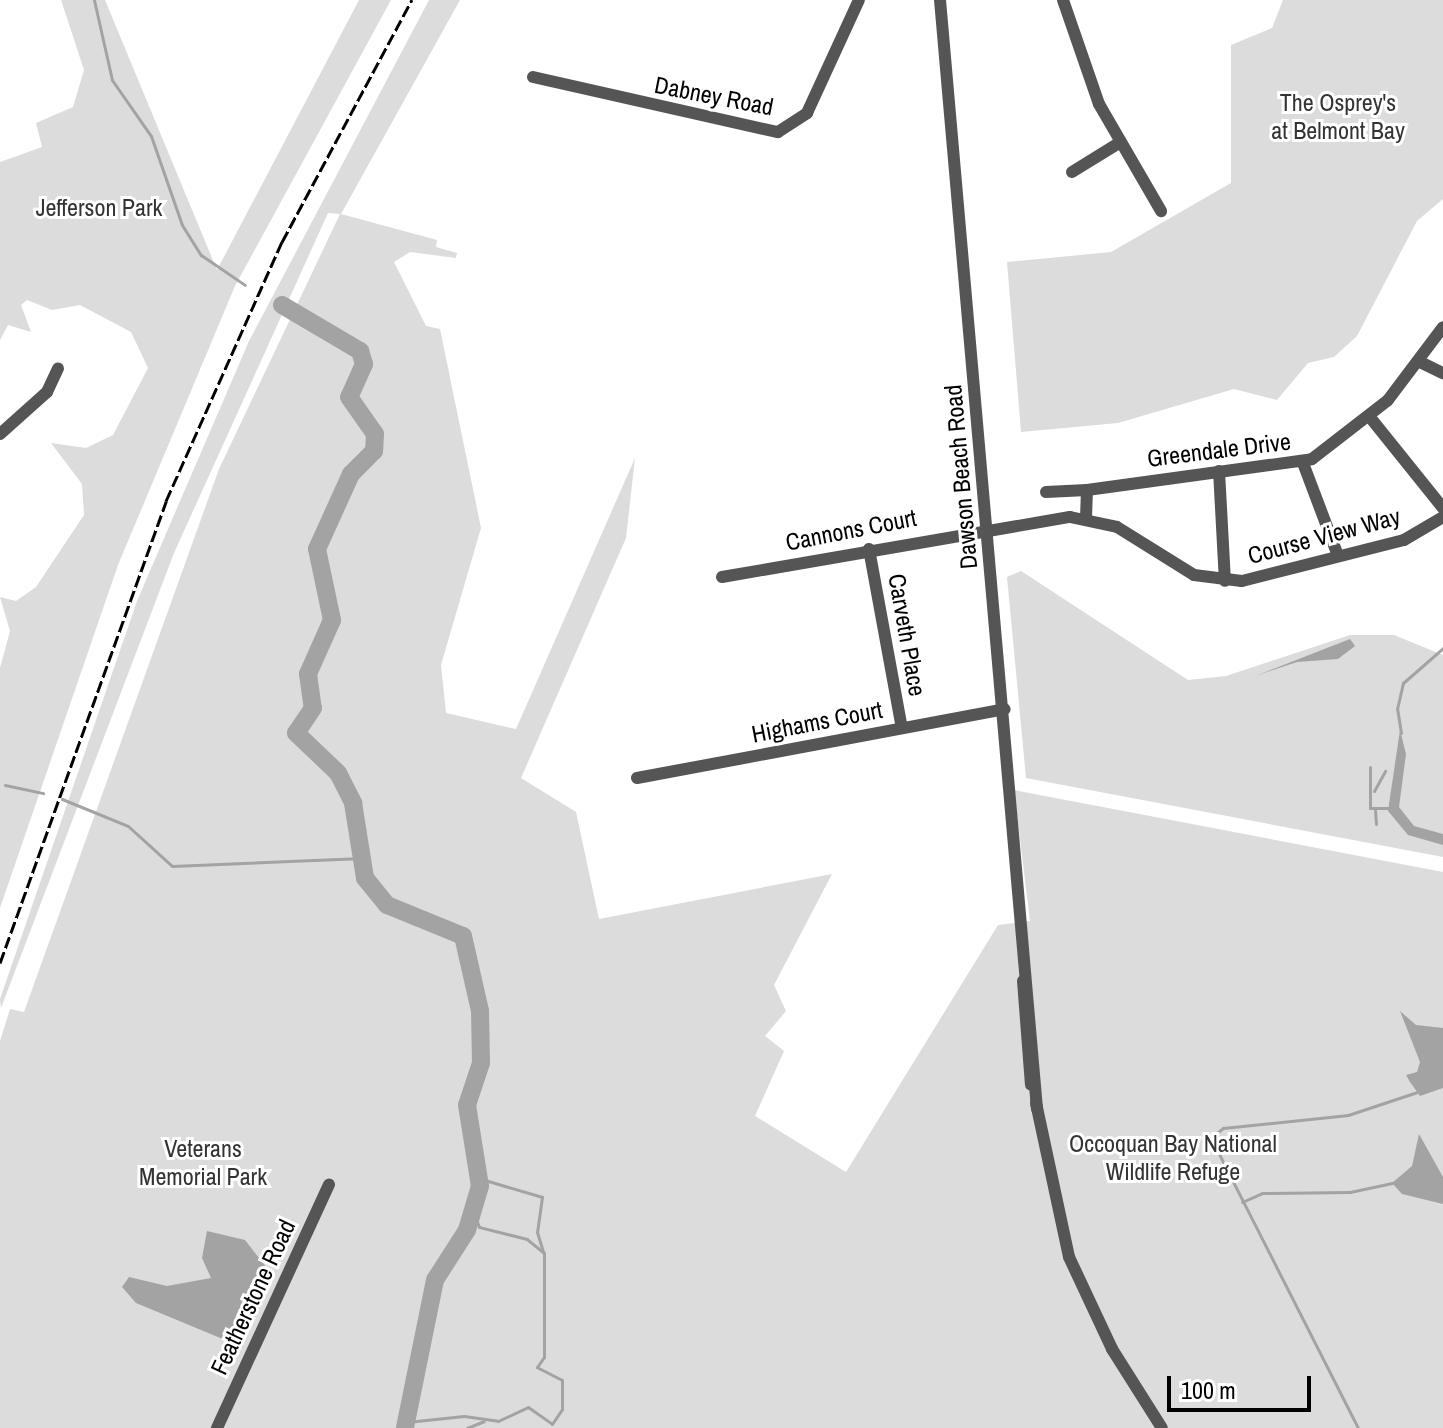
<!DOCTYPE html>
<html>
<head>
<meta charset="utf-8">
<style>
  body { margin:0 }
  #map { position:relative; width:1443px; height:1428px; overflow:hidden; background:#fff; font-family:"Archivo Narrow",sans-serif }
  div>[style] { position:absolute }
  .green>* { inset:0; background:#dcdcdc }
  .water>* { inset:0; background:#a3a3a3 }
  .stream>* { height:3px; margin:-1.5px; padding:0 1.5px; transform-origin:1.5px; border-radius:1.5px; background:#a3a3a3 }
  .river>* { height:18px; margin:-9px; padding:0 9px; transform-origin:9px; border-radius:9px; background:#a3a3a3 }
  .minor>* { height:12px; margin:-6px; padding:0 6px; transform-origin:6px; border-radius:6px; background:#555 }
  .rail>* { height:3px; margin-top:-1.5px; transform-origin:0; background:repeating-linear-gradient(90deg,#000 0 12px,transparent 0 16px) }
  span { translate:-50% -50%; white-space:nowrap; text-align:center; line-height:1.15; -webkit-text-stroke:6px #fff; paint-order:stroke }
  .street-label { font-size:24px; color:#000 }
  .park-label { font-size:24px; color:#333 }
  .scale { position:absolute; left:1167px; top:1376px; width:144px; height:36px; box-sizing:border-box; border:4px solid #000; border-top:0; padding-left:10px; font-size:24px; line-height:28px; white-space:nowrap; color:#000; -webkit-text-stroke:6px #fff; paint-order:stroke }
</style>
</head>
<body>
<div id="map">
  <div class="green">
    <div style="clip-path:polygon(61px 0,105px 0,217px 270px,359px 0,391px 0,235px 286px,118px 565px,0 908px,0 668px,10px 631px,0 597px,16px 601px,36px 587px,84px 515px,82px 484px,51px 443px,86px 448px,113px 435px,148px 368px,131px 332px,80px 305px,52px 310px,27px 300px,21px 305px,31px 332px,8px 325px,0 340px,0 162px,42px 147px,36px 123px,73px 107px,84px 70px)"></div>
    <div style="clip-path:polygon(429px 0,460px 0,341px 214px,437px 240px,436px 247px,457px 253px,456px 258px,410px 252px,394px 262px,426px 326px,440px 329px,481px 528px,441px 665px,446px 713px,516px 729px,635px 458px,626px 538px,521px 778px,576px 812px,599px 919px,832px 874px,774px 985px,786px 1011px,765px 1036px,784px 1051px,755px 1116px,846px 1172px,998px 925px,1030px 921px,1014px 790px,1443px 872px,1443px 1428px,0 1428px,0 1041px,10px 1009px,24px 1012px,219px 469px,340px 214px,328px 213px,174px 553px,1px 1008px,0 999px,137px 601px,249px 341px)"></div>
    <div style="clip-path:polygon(1283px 0,1443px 0,1443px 199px,1417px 221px,1357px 336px,1334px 357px,1308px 363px,1277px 400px,1234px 389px,1118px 423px,1021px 432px,1007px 262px,1111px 252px,1231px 183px,1231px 45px,1272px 28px)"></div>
    <div style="clip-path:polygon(1021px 571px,1188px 680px,1226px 676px,1350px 635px,1394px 635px,1443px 655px,1443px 857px,1026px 778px,1007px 577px)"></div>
  </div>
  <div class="water">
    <div style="clip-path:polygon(1350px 639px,1355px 646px,1338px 659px,1297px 662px,1255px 676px)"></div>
    <div style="clip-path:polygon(1400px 730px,1406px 754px,1399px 807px,1414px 826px,1443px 834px,1443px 845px,1408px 835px,1388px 811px)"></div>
    <div style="clip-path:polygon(1400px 1011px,1416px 1025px,1443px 1028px,1443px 1088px,1420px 1096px,1410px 1082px,1406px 1075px,1417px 1072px,1420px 1062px)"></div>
    <div style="clip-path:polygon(1419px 1134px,1443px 1177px,1443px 1204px,1402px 1194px,1392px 1183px,1412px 1166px)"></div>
    <div style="clip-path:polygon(207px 1231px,245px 1240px,273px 1276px,242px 1347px,136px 1303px,122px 1287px,129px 1277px,167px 1286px,211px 1278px,202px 1258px)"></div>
  </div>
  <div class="stream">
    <div style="left:94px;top:0;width:82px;rotate:77.3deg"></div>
    <div style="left:112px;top:80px;width:68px;rotate:55.1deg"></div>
    <div style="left:151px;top:136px;width:94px;rotate:70.8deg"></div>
    <div style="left:182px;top:225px;width:36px;rotate:58deg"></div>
    <div style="left:201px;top:255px;width:53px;rotate:34.3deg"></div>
    <div style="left:1401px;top:733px;width:24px;rotate:-99deg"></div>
    <div style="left:1397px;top:709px;width:27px;rotate:-77deg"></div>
    <div style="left:1403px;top:683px;width:53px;rotate:-41.2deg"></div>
    <div style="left:1370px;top:767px;width:41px;rotate:90deg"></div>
    <div style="left:1370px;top:808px;width:19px"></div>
    <div style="left:5px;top:785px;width:39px;rotate:12deg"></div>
    <div style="left:1374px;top:791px;width:23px;rotate:-61deg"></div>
    <div style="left:62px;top:799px;width:71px;rotate:22.2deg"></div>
    <div style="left:128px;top:826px;width:59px;rotate:42.3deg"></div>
    <div style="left:172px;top:866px;width:191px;rotate:-2.4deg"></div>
    <div style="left:1375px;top:810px;width:14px;rotate:86deg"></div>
    <div style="left:478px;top:1178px;width:67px;rotate:16.5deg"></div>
    <div style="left:542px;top:1197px;width:35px;rotate:98deg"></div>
    <div style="left:537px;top:1232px;width:21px;rotate:73deg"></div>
    <div style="left:1242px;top:1202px;width:22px;rotate:-24deg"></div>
    <div style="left:1262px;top:1193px;width:88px;rotate:-0.7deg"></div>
    <div style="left:1350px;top:1192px;width:43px;rotate:-12.1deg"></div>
    <div style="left:407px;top:1422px;width:57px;rotate:-6deg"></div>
    <div style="left:464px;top:1416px;width:34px;rotate:8deg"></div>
    <div style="left:498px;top:1421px;width:33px;rotate:-25deg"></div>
    <div style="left:528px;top:1407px;width:29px;rotate:35deg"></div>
    <div style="left:552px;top:1424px;width:18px;rotate:-56deg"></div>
    <div style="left:562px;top:1409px;width:29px;rotate:-90deg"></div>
    <div style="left:562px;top:1380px;width:28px;rotate:-153deg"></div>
    <div style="left:537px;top:1367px;width:12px;rotate:-55deg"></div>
    <div style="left:544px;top:1357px;width:104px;rotate:-90deg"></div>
    <div style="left:544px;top:1253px;width:22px;rotate:-141deg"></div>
    <div style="left:527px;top:1239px;width:49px;rotate:-166deg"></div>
    <div style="left:479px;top:1227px;width:14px;rotate:-111deg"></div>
    <div style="left:467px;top:1428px;width:18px;rotate:-22deg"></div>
    <div style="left:1358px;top:1428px;width:325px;rotate:-116.9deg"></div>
    <div style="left:1211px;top:1138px;width:16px;rotate:-40deg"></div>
    <div style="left:1223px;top:1128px;width:126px;rotate:-5.9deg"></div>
    <div style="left:1348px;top:1115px;width:73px;rotate:-18.4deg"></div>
  </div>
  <div class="river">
    <div style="left:282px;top:305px;width:91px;rotate:30.5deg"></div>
    <div style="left:360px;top:351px;width:14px;rotate:73deg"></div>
    <div style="left:364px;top:364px;width:36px;rotate:114deg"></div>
    <div style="left:349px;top:397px;width:45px;rotate:54.9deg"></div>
    <div style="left:375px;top:434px;width:17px;rotate:93deg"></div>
    <div style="left:374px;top:451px;width:33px;rotate:135deg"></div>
    <div style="left:351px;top:474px;width:82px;rotate:114.4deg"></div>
    <div style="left:317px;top:549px;width:73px;rotate:78.1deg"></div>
    <div style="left:332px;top:620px;width:59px;rotate:114deg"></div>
    <div style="left:308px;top:674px;width:34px;rotate:82deg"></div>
    <div style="left:313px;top:708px;width:30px;rotate:124deg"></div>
    <div style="left:296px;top:733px;width:58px;rotate:43.6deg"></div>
    <div style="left:338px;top:773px;width:34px;rotate:63deg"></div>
    <div style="left:353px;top:803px;width:76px;rotate:80.9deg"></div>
    <div style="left:365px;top:878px;width:35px;rotate:51deg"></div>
    <div style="left:387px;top:905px;width:82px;rotate:22.2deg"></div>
    <div style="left:463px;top:936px;width:77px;rotate:77.2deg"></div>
    <div style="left:480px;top:1011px;width:52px;rotate:88.9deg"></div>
    <div style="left:481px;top:1063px;width:44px;rotate:108.4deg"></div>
    <div style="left:467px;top:1105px;width:82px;rotate:80.9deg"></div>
    <div style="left:480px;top:1186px;width:46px;rotate:106.5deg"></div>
    <div style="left:467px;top:1230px;width:59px;rotate:122.6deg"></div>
    <div style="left:435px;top:1280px;width:151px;rotate:101.5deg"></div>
  </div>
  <div class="minor">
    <div style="left:940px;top:0;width:1113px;rotate:85deg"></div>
    <div style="left:1063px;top:0;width:110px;rotate:70.9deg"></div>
    <div style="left:1099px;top:104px;width:124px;rotate:59.9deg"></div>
    <div style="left:533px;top:77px;width:251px;rotate:12.7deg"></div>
    <div style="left:778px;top:132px;width:35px;rotate:-33deg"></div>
    <div style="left:807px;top:113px;width:124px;rotate:-65.3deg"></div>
    <div style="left:1072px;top:172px;width:55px;rotate:-31.7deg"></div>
    <div style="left:1418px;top:361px;width:28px;rotate:26deg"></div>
    <div style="left:1369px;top:416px;width:118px;rotate:51.2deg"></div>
    <div style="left:0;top:434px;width:63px;rotate:-41.8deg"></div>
    <div style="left:47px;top:392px;width:26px;rotate:-65deg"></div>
    <div style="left:1303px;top:463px;width:96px;rotate:69.3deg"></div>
    <div style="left:1219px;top:471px;width:110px;rotate:86.9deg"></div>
    <div style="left:1046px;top:492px;width:41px;rotate:-2.8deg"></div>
    <div style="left:1086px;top:518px;width:28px;rotate:-88deg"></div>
    <div style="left:1087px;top:490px;width:227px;rotate:-7.8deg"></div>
    <div style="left:1312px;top:459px;width:96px;rotate:-37.8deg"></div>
    <div style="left:1388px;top:400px;width:91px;rotate:-53deg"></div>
    <div style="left:869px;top:549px;width:182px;rotate:79.6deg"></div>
    <div style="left:722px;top:577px;width:353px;rotate:-9.8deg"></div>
    <div style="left:1070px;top:517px;width:48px;rotate:12deg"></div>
    <div style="left:1117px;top:527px;width:91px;rotate:31.9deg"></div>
    <div style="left:1194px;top:575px;width:48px;rotate:7.1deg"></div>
    <div style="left:1242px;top:581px;width:167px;rotate:-14.2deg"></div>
    <div style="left:1404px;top:540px;width:45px;rotate:-30.5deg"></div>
    <div style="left:637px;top:778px;width:374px;rotate:-10.6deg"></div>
    <div style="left:1023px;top:981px;width:104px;rotate:85.6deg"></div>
    <div style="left:1036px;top:1103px;width:157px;rotate:77.9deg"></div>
    <div style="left:1069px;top:1257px;width:102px;rotate:64.9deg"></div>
    <div style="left:1112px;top:1349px;width:93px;rotate:57.7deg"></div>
    <div style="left:217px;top:1428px;width:268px;rotate:-65.3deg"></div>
  </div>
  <div class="rail">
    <div style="left:0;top:963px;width:491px;rotate:-70.2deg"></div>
    <div style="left:166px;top:501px;width:284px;rotate:-65.9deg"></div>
    <div style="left:282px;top:242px;width:275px;rotate:-61.8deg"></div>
  </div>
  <div class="street-label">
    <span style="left:714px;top:96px;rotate:11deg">Dabney Road</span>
    <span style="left:1219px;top:450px;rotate:-7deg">Greendale Drive</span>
    <span style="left:961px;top:477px;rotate:-95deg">Dawson Beach Road</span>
    <span style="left:851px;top:530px;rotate:-11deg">Cannons Court</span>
    <span style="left:1324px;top:536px;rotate:-15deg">Course View Way</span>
    <span style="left:907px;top:635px;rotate:80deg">Carveth Place</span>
    <span style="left:817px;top:722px;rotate:-11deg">Highams Court</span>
    <span style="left:253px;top:1297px;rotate:-65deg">Featherstone Road</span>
  </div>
  <div class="park-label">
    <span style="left:1338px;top:117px">The Osprey's<br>at Belmont Bay</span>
    <span style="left:99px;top:208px">Jefferson Park</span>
    <span style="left:1173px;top:1158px">Occoquan Bay National<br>Wildlife Refuge</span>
    <span style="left:203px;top:1163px">Veterans<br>Memorial Park</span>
  </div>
  <div class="scale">100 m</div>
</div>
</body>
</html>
